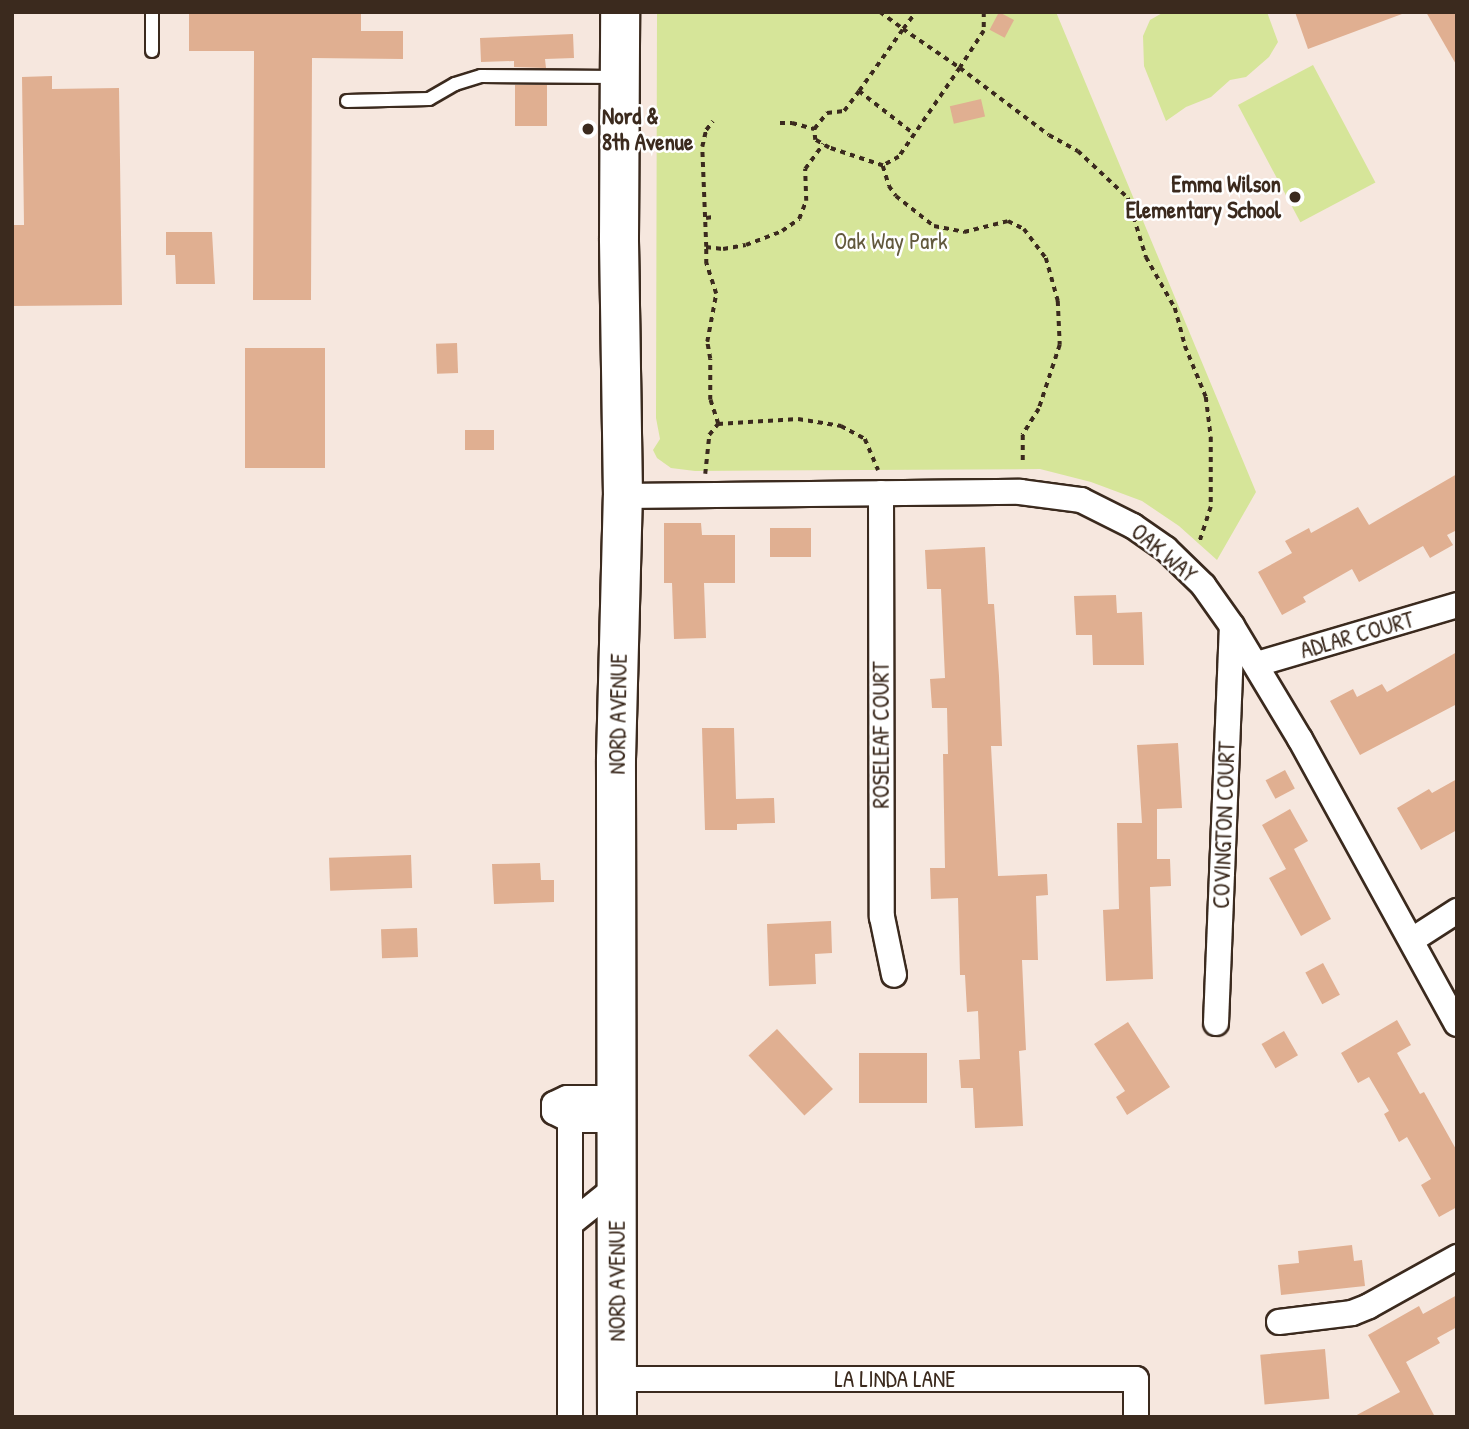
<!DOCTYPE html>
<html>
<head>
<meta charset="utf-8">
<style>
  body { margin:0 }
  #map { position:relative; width:1469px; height:1429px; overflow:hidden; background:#f6e7de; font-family:"Patrick Hand",sans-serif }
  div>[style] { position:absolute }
  .green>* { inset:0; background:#d6e599; transform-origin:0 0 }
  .building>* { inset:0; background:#e0af91; transform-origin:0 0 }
  .path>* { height:3.5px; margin-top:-1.75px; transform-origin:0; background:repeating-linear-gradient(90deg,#3b2a1e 0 5px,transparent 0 10px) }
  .roads { filter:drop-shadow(2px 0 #3b2a1e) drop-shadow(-2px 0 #3b2a1e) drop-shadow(0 2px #3b2a1e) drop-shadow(0 -2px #3b2a1e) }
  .lane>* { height:12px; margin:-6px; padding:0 6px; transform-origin:6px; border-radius:6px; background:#fff }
  .street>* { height:24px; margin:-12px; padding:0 12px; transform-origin:12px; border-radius:12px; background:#fff }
  .primary>* { height:38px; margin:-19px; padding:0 19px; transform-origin:19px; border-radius:19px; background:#fff }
  .dots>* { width:19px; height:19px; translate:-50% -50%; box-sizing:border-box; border:4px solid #fff; border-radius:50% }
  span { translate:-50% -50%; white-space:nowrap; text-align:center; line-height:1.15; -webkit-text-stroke:5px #fff; paint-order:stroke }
  .poi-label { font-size:23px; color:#3b2a1e; font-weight:700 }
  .left { translate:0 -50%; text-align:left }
  .right { translate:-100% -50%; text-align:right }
  .park-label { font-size:23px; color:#62593d }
  .street-label { font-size:23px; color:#3b2a1e }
  .frame { position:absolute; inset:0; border:14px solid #3b2a1e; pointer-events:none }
</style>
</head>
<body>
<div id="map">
  <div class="green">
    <div style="clip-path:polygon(657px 12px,1056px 12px,1256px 492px,1217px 560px,1179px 526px,1142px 501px,1091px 482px,1040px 469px,695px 471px,671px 468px,657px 458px,653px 450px,660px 439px,656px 418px)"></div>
    <div style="clip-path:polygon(1164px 12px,1267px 12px,1278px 42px,1269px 57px,1246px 77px,1230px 80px,1211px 97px,1186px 107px,1166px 121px,1144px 66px,1143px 36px,1150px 20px)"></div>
    <div style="left:1313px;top:65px;width:133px;height:85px;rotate:62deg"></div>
  </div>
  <div class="building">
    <div style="clip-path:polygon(189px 12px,361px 12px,361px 31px,403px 31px,403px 59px,312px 58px,311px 300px,253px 300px,254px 51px,189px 51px)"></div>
    <div style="left:999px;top:12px;width:17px;height:20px;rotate:28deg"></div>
    <div style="clip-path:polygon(1295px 12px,1402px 12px,1402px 14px,1308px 49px)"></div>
    <div style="clip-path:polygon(1426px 12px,1457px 12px,1457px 66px)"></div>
    <div style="clip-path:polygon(573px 34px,574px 58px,545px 59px,546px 68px,514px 67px,514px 61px,481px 62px,480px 38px)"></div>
    <div style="clip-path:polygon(52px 76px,52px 89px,119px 88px,122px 305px,12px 306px,12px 225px,24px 225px,22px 77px)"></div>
    <div style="left:515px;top:85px;width:32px;height:41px"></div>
    <div style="left:981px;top:99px;width:18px;height:32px;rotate:77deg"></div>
    <div style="clip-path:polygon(166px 232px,212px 232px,215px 284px,176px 284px,175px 255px,166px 255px)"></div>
    <div style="left:457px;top:343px;width:30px;height:21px;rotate:88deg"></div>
    <div style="left:245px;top:348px;width:80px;height:120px"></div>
    <div style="left:465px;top:430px;width:29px;height:20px"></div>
    <div style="clip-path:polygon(1457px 474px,1457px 530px,1447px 535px,1453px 545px,1430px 558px,1423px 546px,1359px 582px,1352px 569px,1303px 597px,1306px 602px,1282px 615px,1258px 572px,1292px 553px,1285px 541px,1309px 528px,1311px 533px,1358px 507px,1369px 525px)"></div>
    <div style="clip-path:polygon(664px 523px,701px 523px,702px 535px,735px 535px,735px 583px,704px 583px,706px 638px,674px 639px,672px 583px,664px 583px)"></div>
    <div style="left:770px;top:528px;width:41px;height:29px"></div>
    <div style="clip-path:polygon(985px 547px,988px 604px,994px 604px,999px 676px,1002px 746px,991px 746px,998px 876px,1047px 874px,1048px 895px,1036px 896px,1038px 960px,1022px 960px,1026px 1050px,1019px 1051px,1023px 1126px,975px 1128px,973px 1088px,961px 1088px,959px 1060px,980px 1059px,978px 1011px,967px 1012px,965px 975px,960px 975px,958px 898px,931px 899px,930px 868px,945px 868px,943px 754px,948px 754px,947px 708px,932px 708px,930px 679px,945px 678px,941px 589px,927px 589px,925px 550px)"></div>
    <div style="clip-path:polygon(1116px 595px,1117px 613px,1142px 612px,1144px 665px,1093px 665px,1092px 635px,1076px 635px,1074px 596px)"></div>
    <div style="clip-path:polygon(1457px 652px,1457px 704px,1360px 755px,1330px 701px,1353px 689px,1357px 697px,1382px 684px,1387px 692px)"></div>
    <div style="clip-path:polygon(702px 728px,734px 728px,736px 799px,774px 798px,775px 823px,737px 824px,737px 830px,705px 830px)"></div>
    <div style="clip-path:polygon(1178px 743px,1182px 808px,1157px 809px,1157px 859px,1170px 859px,1171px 886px,1150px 887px,1153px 979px,1106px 981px,1103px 910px,1119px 909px,1117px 823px,1142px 823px,1137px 745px)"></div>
    <div style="left:1285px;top:770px;width:21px;height:22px;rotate:62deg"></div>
    <div style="clip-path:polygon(1457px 779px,1457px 830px,1421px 850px,1397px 808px,1429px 789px,1432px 793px)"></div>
    <div style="clip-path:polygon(1290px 809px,1308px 841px,1294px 849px,1331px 919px,1301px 936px,1269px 878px,1286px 869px,1262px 825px)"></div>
    <div style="left:411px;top:855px;width:33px;height:82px;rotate:88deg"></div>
    <div style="clip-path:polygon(540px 863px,541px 880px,554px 880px,554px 902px,494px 904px,492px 864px)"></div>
    <div style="clip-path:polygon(831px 921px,832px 953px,815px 954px,816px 984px,769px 986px,767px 924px)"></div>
    <div style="left:417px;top:928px;width:29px;height:36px;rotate:88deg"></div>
    <div style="left:1323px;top:963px;width:36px;height:20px;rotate:62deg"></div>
    <div style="clip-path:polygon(1397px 1020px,1411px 1045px,1397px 1053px,1420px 1094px,1424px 1092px,1457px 1151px,1457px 1207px,1439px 1217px,1421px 1185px,1431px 1179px,1407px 1137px,1399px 1142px,1384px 1114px,1389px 1111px,1369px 1077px,1358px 1083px,1341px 1053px)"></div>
    <div style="clip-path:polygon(1128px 1022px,1170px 1087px,1127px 1115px,1116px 1097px,1125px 1091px,1094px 1044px)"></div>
    <div style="left:777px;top:1029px;width:82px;height:39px;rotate:47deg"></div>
    <div style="left:1284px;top:1031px;width:28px;height:26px;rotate:60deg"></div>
    <div style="left:859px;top:1053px;width:68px;height:50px"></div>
    <div style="clip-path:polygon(1352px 1245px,1354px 1261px,1362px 1260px,1365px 1286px,1281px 1295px,1278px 1265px,1299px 1263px,1298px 1251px)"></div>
    <div style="clip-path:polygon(1457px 1295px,1457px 1327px,1437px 1338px,1440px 1343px,1406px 1362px,1435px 1417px,1353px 1417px,1400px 1392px,1368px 1335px,1419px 1306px,1423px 1314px)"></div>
    <div style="left:1325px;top:1349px;width:50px;height:65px;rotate:85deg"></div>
  </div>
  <div class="path">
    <div style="left:880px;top:12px;width:29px;rotate:36deg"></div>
    <div style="left:903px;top:29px;width:69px;rotate:34.4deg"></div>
    <div style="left:960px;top:68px;width:108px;rotate:124.4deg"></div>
    <div style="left:899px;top:157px;width:18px;rotate:151deg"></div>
    <div style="left:883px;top:166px;width:57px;rotate:-161.6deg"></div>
    <div style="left:829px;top:148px;width:16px;rotate:-150deg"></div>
    <div style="left:815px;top:140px;width:11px;rotate:-95deg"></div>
    <div style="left:814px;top:129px;width:21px;rotate:-51deg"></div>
    <div style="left:827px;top:113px;width:17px;rotate:-7deg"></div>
    <div style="left:844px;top:111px;width:25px;rotate:-53deg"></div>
    <div style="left:859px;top:91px;width:76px;rotate:-54.6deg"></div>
    <div style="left:903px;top:29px;width:21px;rotate:-53deg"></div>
    <div style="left:984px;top:12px;width:19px;rotate:90deg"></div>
    <div style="left:984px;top:31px;width:44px;rotate:123deg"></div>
    <div style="left:960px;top:68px;width:111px;rotate:37deg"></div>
    <div style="left:1049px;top:135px;width:33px;rotate:29deg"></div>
    <div style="left:1078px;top:151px;width:69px;rotate:43.2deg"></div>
    <div style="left:1128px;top:198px;width:62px;rotate:73deg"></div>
    <div style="left:1146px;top:257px;width:59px;rotate:60.4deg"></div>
    <div style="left:1175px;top:308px;width:39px;rotate:75deg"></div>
    <div style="left:1185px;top:346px;width:55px;rotate:67.6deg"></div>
    <div style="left:1206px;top:397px;width:40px;rotate:82.9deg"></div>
    <div style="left:1211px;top:437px;width:70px;rotate:90deg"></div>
    <div style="left:1211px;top:507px;width:38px;rotate:108deg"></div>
    <div style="left:859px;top:91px;width:70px;rotate:38deg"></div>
    <div style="left:780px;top:123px;width:12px"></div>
    <div style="left:792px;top:123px;width:23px;rotate:15deg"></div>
    <div style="left:883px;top:166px;width:21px;rotate:73deg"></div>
    <div style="left:889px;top:186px;width:12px;rotate:55deg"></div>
    <div style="left:896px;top:196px;width:48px;rotate:38.3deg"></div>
    <div style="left:934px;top:226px;width:31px;rotate:11deg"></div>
    <div style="left:964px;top:232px;width:45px;rotate:-14deg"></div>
    <div style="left:1008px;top:221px;width:18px;rotate:27deg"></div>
    <div style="left:1024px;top:229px;width:36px;rotate:53deg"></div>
    <div style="left:1046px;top:258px;width:45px;rotate:74.4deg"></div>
    <div style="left:1058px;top:301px;width:44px;rotate:87.4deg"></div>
    <div style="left:1060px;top:345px;width:67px;rotate:108.2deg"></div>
    <div style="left:1039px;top:409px;width:31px;rotate:122deg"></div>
    <div style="left:1023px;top:435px;width:29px;rotate:90deg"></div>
    <div style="left:706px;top:218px;width:7px;rotate:-8deg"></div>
    <div style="left:706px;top:247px;width:100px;rotate:-92.3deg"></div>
    <div style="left:702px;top:147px;width:17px;rotate:-77deg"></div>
    <div style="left:706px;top:130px;width:11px;rotate:-52deg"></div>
    <div style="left:718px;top:424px;width:80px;rotate:-3.6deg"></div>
    <div style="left:798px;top:419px;width:44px;rotate:9.2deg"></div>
    <div style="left:841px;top:426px;width:27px;rotate:28deg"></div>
    <div style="left:865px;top:439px;width:34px;rotate:67deg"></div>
    <div style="left:705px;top:474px;width:39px;rotate:-84deg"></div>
    <div style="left:709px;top:435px;width:14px;rotate:-51deg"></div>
    <div style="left:718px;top:424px;width:25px;rotate:-108deg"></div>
    <div style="left:710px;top:400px;width:41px;rotate:-90deg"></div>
    <div style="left:710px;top:359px;width:17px;rotate:-100deg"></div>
    <div style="left:707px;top:342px;width:49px;rotate:-79.4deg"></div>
    <div style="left:716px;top:294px;width:32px;rotate:-108deg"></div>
    <div style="left:706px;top:264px;width:17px;rotate:-90deg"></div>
    <div style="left:706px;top:247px;width:17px;rotate:7deg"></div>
    <div style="left:723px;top:249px;width:23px;rotate:-10deg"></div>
    <div style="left:746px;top:245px;width:39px;rotate:-21deg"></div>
    <div style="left:782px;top:231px;width:21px;rotate:-35deg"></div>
    <div style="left:799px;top:219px;width:19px;rotate:-69deg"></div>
    <div style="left:806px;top:201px;width:32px;rotate:-92deg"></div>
    <div style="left:805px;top:169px;width:31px;rotate:-54deg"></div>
  </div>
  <div class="roads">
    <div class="lane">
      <div style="left:152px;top:51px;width:39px;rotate:-90deg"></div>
      <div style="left:347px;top:101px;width:82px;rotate:-1.4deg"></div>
      <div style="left:429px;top:99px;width:30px;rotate:-30deg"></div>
      <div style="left:455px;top:84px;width:27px;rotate:-17deg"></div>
      <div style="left:481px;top:76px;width:135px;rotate:0.4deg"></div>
    </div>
    <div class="street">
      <div style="left:881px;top:493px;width:424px;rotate:89.9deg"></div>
      <div style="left:882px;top:917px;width:59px;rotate:78.3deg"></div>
      <div style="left:623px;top:496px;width:397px;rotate:-0.6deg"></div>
      <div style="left:1020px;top:492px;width:62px;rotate:7.5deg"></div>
      <div style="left:1081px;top:500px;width:58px;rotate:26.6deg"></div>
      <div style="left:1133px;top:526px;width:40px;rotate:34.9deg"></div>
      <div style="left:1166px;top:549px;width:52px;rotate:44.2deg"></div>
      <div style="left:1203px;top:585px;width:50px;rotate:54.7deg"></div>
      <div style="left:1232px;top:626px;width:132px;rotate:59deg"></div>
      <div style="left:1300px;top:739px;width:325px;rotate:61.2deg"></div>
      <div style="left:1257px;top:664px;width:209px;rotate:-16.4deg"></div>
      <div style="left:1412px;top:940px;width:54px;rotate:-32.8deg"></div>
      <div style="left:1216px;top:1023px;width:397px;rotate:-87.7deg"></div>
      <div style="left:616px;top:1098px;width:49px;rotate:180deg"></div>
      <div style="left:567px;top:1098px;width:14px;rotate:155deg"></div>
      <div style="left:554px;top:1104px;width:8px;rotate:90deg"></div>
      <div style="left:554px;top:1112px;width:18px;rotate:27deg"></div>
      <div style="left:570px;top:1120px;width:46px"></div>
      <div style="left:570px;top:1224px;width:59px;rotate:-38.8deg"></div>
      <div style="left:1279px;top:1322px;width:74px;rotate:-7deg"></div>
      <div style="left:1352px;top:1313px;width:18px;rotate:-22deg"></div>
      <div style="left:1369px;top:1306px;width:101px;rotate:-29.1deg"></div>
      <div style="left:617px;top:1379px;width:519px"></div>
      <div style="left:1136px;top:1379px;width:38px;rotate:90deg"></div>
      <div style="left:570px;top:1417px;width:297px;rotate:-90deg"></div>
    </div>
    <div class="primary">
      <div style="left:617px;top:1417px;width:658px;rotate:-90.09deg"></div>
      <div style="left:616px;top:759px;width:263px;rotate:-88.5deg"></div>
      <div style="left:623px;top:496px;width:258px;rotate:-90.9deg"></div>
      <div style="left:619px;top:238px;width:226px;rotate:-89.7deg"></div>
    </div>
  </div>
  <div class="dots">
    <div style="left:588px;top:129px;background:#3b2a1e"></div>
    <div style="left:1295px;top:197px;background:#3b2a1e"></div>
  </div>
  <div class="poi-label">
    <span class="left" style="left:602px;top:129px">Nord &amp;<br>8th Avenue</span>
    <span class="right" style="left:1281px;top:197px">Emma Wilson<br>Elementary School</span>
  </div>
  <div class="park-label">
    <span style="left:891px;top:241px">Oak Way Park</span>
  </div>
  <div class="street-label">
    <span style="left:1164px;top:553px;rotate:40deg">OAK WAY</span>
    <span style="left:1357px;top:635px;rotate:-16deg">ADLAR COURT</span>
    <span style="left:618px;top:714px;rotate:-89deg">NORD AVENUE</span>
    <span style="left:881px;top:735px;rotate:-90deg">ROSELEAF COURT</span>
    <span style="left:1224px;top:825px;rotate:-88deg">COVINGTON COURT</span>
    <span style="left:617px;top:1281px;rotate:-90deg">NORD AVENUE</span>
    <span style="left:895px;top:1379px">LA LINDA LANE</span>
  </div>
  <div class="frame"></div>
</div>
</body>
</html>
